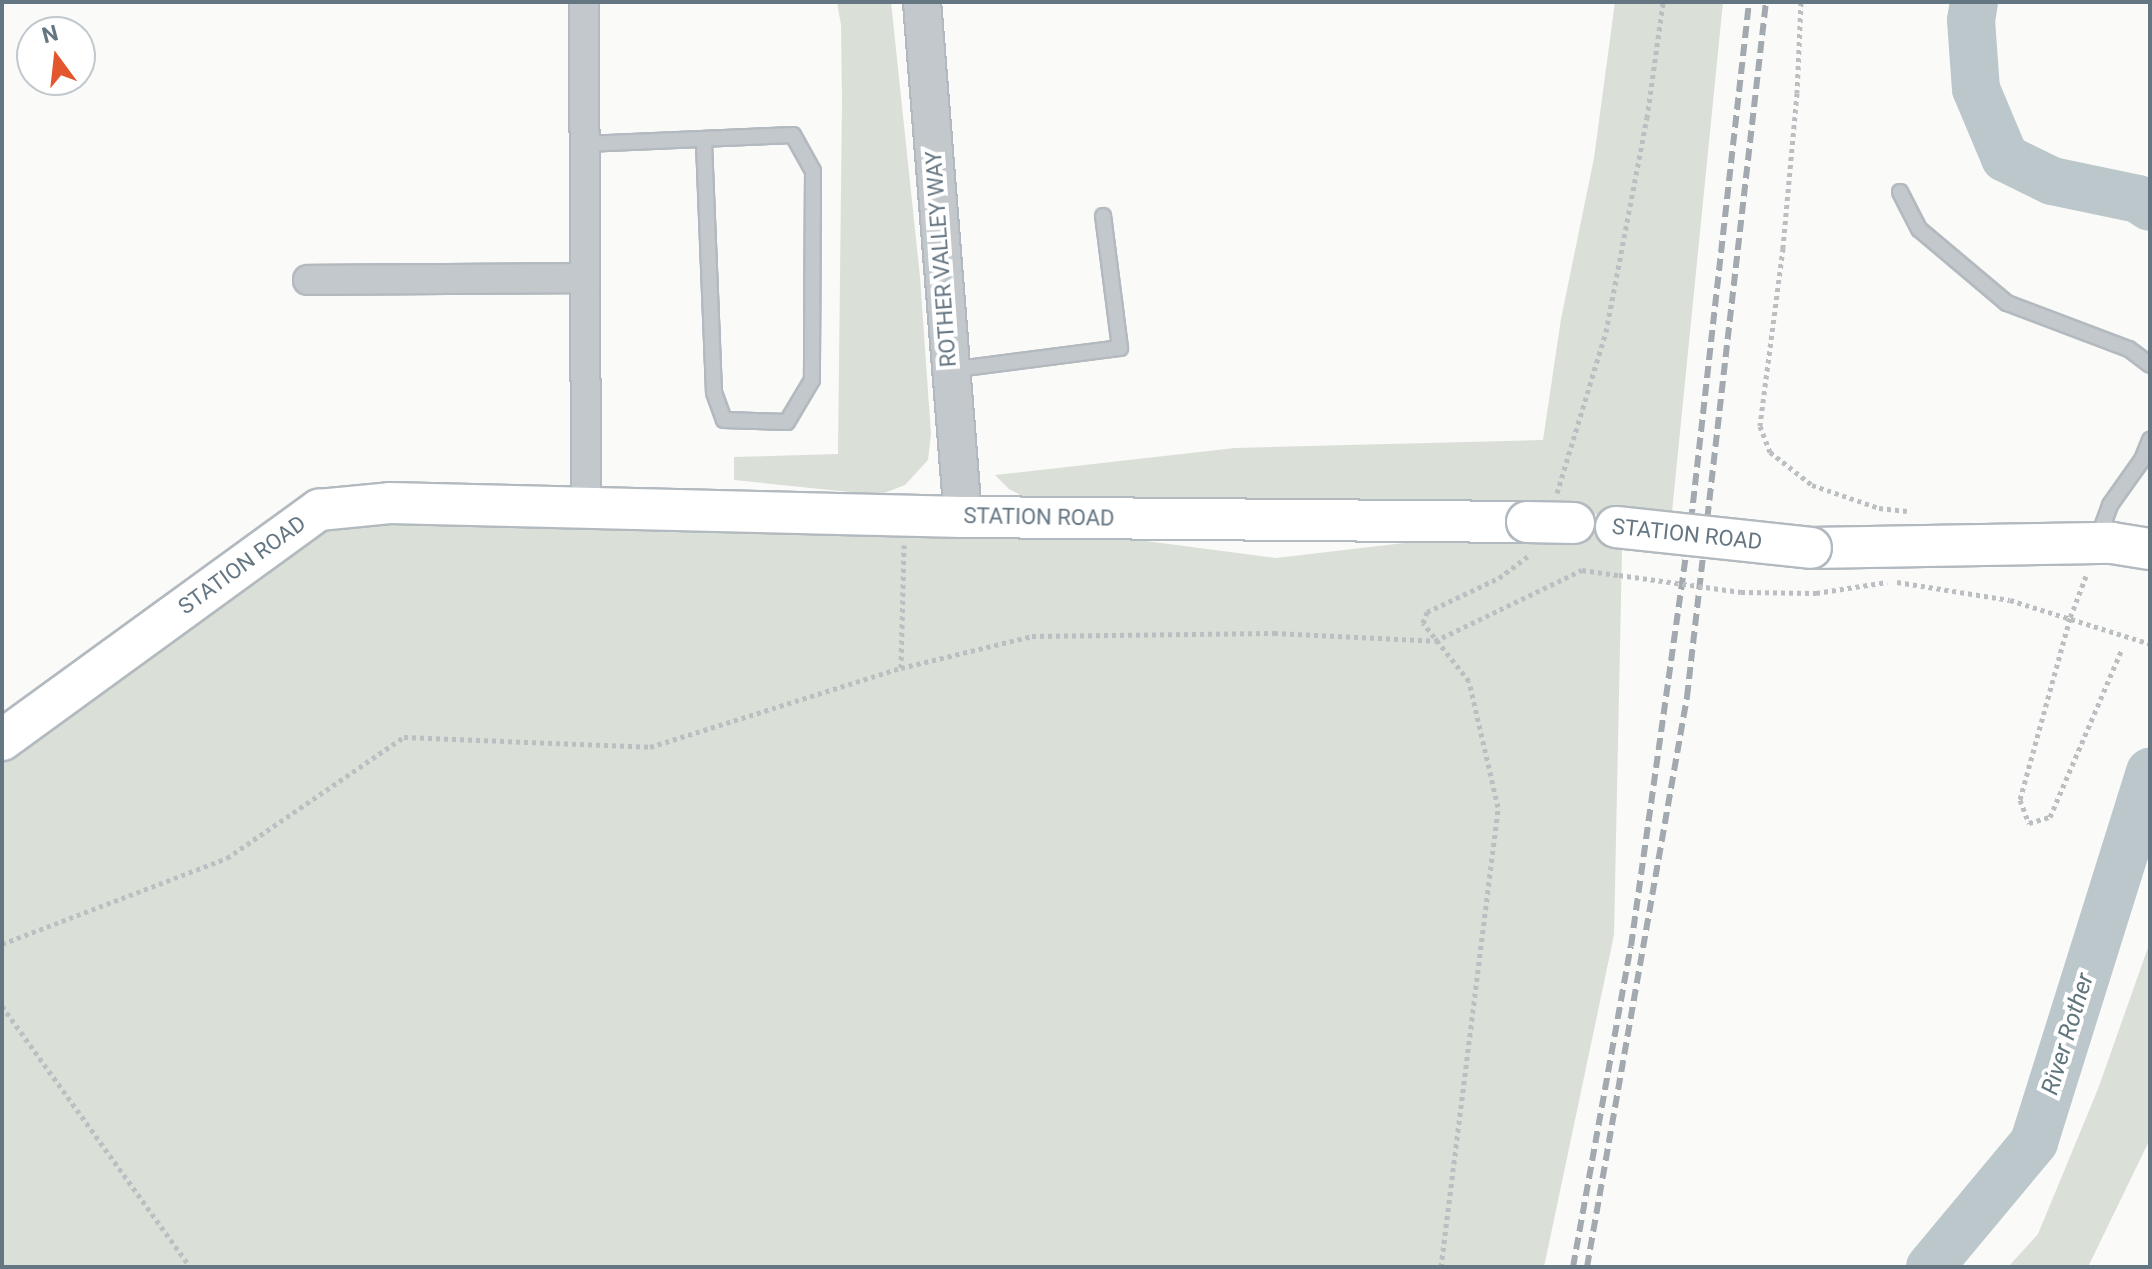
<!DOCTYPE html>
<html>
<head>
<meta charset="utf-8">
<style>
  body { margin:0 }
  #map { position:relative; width:2152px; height:1269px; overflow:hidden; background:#fafaf8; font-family:Roboto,sans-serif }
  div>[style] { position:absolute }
  .green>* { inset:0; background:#dadfd7 }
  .river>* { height:48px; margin:-24px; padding:0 24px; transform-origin:24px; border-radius:24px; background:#bbc7cb }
  .path>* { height:5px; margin-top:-2.5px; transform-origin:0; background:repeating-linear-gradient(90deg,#bbbfc2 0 4px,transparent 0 8px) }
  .roads { filter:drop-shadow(2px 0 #b3babf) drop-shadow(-2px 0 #b3babf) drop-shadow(0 2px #b3babf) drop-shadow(0 -2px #b3babf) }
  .service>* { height:14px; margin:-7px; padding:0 7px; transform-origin:7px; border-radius:7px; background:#c3c8cc }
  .minor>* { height:28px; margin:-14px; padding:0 14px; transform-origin:14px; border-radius:14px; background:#c3c8cc }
  .tertiary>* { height:36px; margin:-18px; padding:0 18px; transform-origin:18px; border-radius:18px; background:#c3c8cc }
  .secondary>* { height:40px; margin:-20px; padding:0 20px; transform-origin:20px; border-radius:20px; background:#fff }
  .rail>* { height:6px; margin-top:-3px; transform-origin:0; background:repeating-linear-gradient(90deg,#a2aab0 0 12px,transparent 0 18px) }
  .path-bridge>* { height:5px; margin-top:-2.5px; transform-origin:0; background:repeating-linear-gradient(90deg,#bbbfc2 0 4px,transparent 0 8px) }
  .bridges { filter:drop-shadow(2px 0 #b3babf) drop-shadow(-2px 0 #b3babf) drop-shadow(0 2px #b3babf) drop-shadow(0 -2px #b3babf) }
  .secondary-bridge>* { height:40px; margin:-20px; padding:0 20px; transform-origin:20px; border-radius:20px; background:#fff }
  span { translate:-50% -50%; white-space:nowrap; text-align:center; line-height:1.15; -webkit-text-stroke:8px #fff; paint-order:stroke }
  .street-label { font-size:22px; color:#657683 }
  .water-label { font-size:24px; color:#60757c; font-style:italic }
  .frame { position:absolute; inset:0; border:4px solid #657683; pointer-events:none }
  .north { position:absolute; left:16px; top:16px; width:80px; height:80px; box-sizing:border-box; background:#fff; border:2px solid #c1c8cd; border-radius:50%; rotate:345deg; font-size:22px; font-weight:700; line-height:32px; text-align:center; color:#657683 }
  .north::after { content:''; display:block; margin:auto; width:28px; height:36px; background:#e4572e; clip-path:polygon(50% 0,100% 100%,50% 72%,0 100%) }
</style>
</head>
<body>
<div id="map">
  <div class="green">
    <div style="clip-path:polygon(837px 2px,891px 2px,920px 277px,931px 434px,928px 460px,905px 485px,879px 495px,734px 480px,734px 457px,838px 454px,842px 101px,841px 25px)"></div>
    <div style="clip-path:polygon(1615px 2px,1723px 2px,1671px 522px,1622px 550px,1614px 935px,1544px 1267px,2px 1267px,2px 740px,319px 510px,963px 517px,1276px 558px,1574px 523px,1662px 522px,1542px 508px,1026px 498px,1009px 489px,995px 475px,1235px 448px,1543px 440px,1561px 319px,1594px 158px)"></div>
    <div style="clip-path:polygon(2150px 942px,2150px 1139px,2088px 1267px,2008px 1267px,2038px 1234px,2098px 1089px)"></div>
  </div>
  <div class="river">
    <div style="left:1974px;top:2px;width:18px;rotate:99deg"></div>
    <div style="left:1971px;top:20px;width:69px;rotate:85.9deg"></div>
    <div style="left:1976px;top:89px;width:75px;rotate:67.2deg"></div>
    <div style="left:2005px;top:158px;width:52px;rotate:26.1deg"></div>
    <div style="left:2052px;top:181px;width:88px;rotate:11.8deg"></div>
    <div style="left:2138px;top:199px;width:14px;rotate:34deg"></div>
    <div style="left:1930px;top:1267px;width:163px;rotate:-50.2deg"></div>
    <div style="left:2034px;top:1142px;width:388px;rotate:-72.6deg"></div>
  </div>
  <div class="path">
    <div style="left:1801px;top:2px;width:91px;rotate:92.5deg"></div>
    <div style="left:1797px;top:93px;width:156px;rotate:95.2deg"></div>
    <div style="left:1783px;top:248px;width:179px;rotate:97.4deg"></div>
    <div style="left:1760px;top:426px;width:28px;rotate:69deg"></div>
    <div style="left:1770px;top:452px;width:53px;rotate:38.2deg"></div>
    <div style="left:1812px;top:485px;width:71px;rotate:18.9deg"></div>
    <div style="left:1879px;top:508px;width:28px;rotate:6deg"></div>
    <div style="left:1557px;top:493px;width:168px;rotate:-73.1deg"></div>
    <div style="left:1606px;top:332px;width:218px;rotate:-79.2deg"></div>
    <div style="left:1647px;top:118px;width:117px;rotate:-82.1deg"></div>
    <div style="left:2086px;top:576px;width:45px;rotate:110.9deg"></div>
    <div style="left:2070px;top:618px;width:189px;rotate:105.4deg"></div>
    <div style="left:2020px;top:800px;width:25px;rotate:69deg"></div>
    <div style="left:2029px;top:823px;width:22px;rotate:-16deg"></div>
    <div style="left:2050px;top:817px;width:183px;rotate:-66.8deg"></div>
    <div style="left:1897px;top:582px;width:114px;rotate:9.1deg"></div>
    <div style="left:2010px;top:600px;width:147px;rotate:17.4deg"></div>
    <div style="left:1741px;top:592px;width:75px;rotate:0.8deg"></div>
    <div style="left:1816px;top:593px;width:72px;rotate:-8.8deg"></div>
    <div style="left:901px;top:668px;width:123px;rotate:-88.6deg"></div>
    <div style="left:2px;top:944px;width:241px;rotate:-20.9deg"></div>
    <div style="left:227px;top:858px;width:214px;rotate:-34.4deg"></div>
    <div style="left:404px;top:737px;width:246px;rotate:2.3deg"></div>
    <div style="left:650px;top:747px;width:263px;rotate:-17.5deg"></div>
    <div style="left:901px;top:668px;width:135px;rotate:-13.7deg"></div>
    <div style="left:1032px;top:636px;width:242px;rotate:-0.7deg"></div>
    <div style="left:1274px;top:633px;width:161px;rotate:2.8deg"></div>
    <div style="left:1435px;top:641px;width:163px;rotate:-25.8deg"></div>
    <div style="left:1582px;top:570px;width:37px;rotate:8deg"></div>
    <div style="left:2px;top:1006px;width:322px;rotate:54.2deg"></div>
    <div style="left:1441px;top:1267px;width:464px;rotate:-82.9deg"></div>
    <div style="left:1498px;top:807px;width:129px;rotate:-103deg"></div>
    <div style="left:1469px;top:681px;width:74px;rotate:-128.4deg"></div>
    <div style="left:1423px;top:623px;width:12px;rotate:-70deg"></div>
    <div style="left:1427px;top:612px;width:80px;rotate:-25.3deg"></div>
    <div style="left:1499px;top:578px;width:36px;rotate:-37deg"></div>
  </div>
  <div class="roads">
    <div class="service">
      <div style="left:585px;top:144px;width:208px;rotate:-2.5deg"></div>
      <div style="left:793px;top:135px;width:41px;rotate:60.9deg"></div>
      <div style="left:813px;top:171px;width:209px;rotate:90.3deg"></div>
      <div style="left:812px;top:380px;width:49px;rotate:120.8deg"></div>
      <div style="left:787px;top:422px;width:63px;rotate:-178.2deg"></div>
      <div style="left:724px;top:420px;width:30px;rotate:-110deg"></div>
      <div style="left:714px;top:392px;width:253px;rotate:-92.3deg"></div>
      <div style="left:1900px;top:192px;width:42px;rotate:62.8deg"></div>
      <div style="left:1919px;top:229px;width:115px;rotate:40.1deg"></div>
      <div style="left:2007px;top:303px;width:130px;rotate:20.7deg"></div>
      <div style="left:2129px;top:349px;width:26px;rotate:37deg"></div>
      <div style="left:950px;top:370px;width:171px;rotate:-7.4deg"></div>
      <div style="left:1120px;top:348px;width:133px;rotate:-97.3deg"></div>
      <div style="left:2097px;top:541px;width:38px;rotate:-70deg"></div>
      <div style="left:2110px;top:505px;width:55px;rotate:-54.6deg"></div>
      <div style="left:2142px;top:460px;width:22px;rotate:-68deg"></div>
    </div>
    <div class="minor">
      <div style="left:584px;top:2px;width:504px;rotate:89.77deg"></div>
      <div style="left:308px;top:280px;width:277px;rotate:-0.4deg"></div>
    </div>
    <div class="tertiary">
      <div style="left:922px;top:2px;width:517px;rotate:85.45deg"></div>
    </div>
    <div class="secondary">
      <div style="left:1811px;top:548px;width:301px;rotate:-1deg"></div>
      <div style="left:2112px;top:543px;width:38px;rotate:9deg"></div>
      <div style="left:2px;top:740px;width:392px;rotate:-36deg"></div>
      <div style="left:319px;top:510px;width:71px;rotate:-5.6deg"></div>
      <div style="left:390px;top:503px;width:573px;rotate:1.4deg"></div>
      <div style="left:963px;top:517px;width:564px;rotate:0.51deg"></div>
    </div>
  </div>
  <div class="rail">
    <div style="left:1573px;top:1267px;width:326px;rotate:-79.8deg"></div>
    <div style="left:1631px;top:946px;width:429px;rotate:-82deg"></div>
    <div style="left:1691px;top:521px;width:522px;rotate:-83.62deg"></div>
    <div style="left:1587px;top:1267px;width:579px;rotate:-80.05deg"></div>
    <div style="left:1687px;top:697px;width:699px;rotate:-83.52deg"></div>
  </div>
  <div class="path-bridge">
    <div style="left:1619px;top:575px;width:123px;rotate:7.9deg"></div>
  </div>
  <div class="bridges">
    <div class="secondary-bridge">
      <div style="left:1527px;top:522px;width:47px;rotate:1.2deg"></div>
      <div style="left:1616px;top:527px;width:196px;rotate:6.1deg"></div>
    </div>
  </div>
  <div class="street-label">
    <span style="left:941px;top:259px;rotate:-94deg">ROTHER VALLEY WAY</span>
    <span style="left:1039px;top:517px;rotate:1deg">STATION ROAD</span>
    <span style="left:1687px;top:534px;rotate:6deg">STATION ROAD</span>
    <span style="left:242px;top:565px;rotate:-36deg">STATION ROAD</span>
  </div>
  <div class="water-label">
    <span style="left:2068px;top:1034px;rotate:-73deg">River Rother</span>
  </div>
  <div class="frame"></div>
  <div class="north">N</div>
</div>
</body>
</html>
